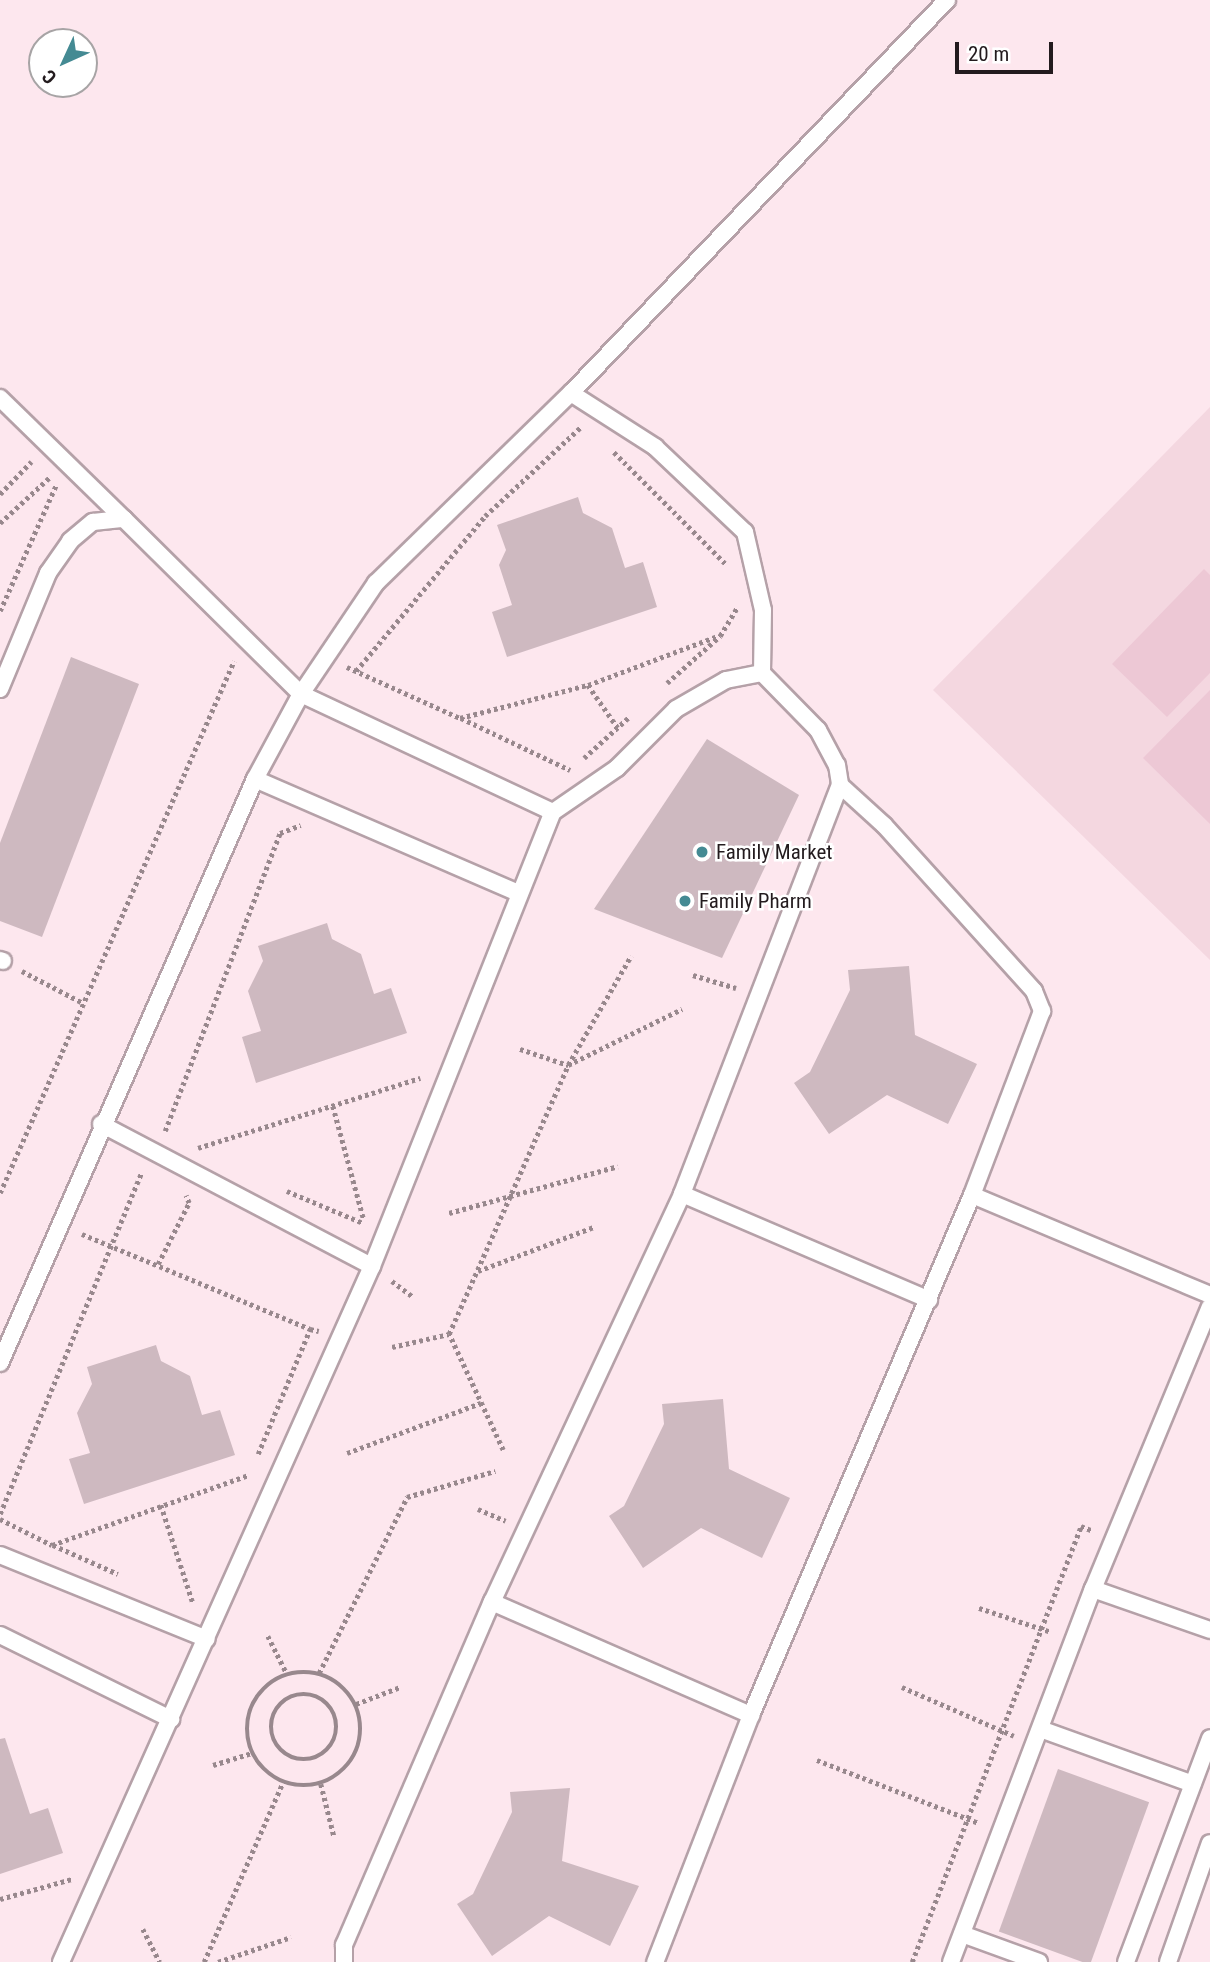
<!DOCTYPE html>
<html>
<head>
<meta charset="utf-8">
<style>
  body { margin:0 }
  #map { position:relative; width:1210px; height:1962px; overflow:hidden; background:#fde7ee; font-family:"Roboto Condensed",sans-serif }
  div>[style] { position:absolute }
  .built>* { inset:0; background:#f4d7e0 }
  .green>* { inset:0; background:#edc8d5 }
  .building>* { inset:0; background:#ceb9c0; transform-origin:0 0 }
  .path>* { height:4.5px; margin-top:-2.25px; transform-origin:0; background:repeating-linear-gradient(90deg,#98888d 0 3.5px,transparent 0 7px) }
  .path>.ring { margin:-2.25px; padding:0; box-sizing:content-box; background:none; border:4.5px solid #98888d; border-radius:50% }
  .roads { filter:drop-shadow(2px 0 #b5a1a8) drop-shadow(-2px 0 #b5a1a8) drop-shadow(0 2px #b5a1a8) drop-shadow(0 -2px #b5a1a8) }
  .lane>* { height:16px; margin:-8px; padding:0 8px; transform-origin:8px; border-radius:8px; background:#fff }
  .dots>* { width:19px; height:19px; translate:-50% -50%; box-sizing:border-box; border:4px solid #fff; border-radius:50% }
  span { translate:-50% -50%; white-space:nowrap; text-align:center; line-height:1.15; -webkit-text-stroke:5px #fff; paint-order:stroke }
  .poi-label { font-size:21px; color:#231b1e }
  .left { translate:0 -50%; text-align:left }
  .north { position:absolute; left:28px; top:28px; width:70px; height:70px; box-sizing:border-box; background:#fff; border:2px solid #a7a4a5; border-radius:50%; rotate:225deg; font-size:19px; font-weight:700; line-height:28px; text-align:center; color:#231b1e }
  .north::after { content:''; display:block; margin:auto; width:24px; height:32px; background:#448a93; clip-path:polygon(50% 0,100% 100%,50% 72%,0 100%) }
  .scale { position:absolute; left:955px; top:42px; width:98px; height:32px; box-sizing:border-box; border:4px solid #231b1e; border-top:0; padding-left:9px; font-size:21px; line-height:24px; white-space:nowrap; color:#231b1e; -webkit-text-stroke:5px #fff; paint-order:stroke }
</style>
</head>
<body>
<div id="map">
  <div class="built">
    <div style="clip-path:polygon(1210px 407px,1210px 960px,933px 690px)"></div>
  </div>
  <div class="green">
    <div style="clip-path:polygon(1204px 569px,1210px 575px,1210px 673px,1167px 717px,1112px 664px)"></div>
    <div style="clip-path:polygon(1210px 690px,1210px 824px,1143px 758px)"></div>
  </div>
  <div class="building">
    <div style="clip-path:polygon(578px 497px,583px 513px,612px 528px,625px 568px,643px 562px,657px 607px,507px 657px,492px 612px,512px 605px,499px 565px,506px 550px,497px 525px)"></div>
    <div style="clip-path:polygon(71px 657px,139px 684px,42px 937px,0 921px,0 843px)"></div>
    <div style="clip-path:polygon(707px 739px,799px 795px,722px 958px,594px 909px)"></div>
    <div style="clip-path:polygon(327px 923px,332px 939px,361px 954px,374px 994px,391px 988px,407px 1033px,256px 1083px,242px 1037px,261px 1031px,248px 991px,263px 961px,258px 946px)"></div>
    <div style="clip-path:polygon(909px 966px,915px 1035px,977px 1064px,948px 1124px,887px 1095px,829px 1134px,794px 1083px,810px 1072px,850px 990px,848px 970px)"></div>
    <div style="clip-path:polygon(156px 1345px,161px 1361px,190px 1376px,202px 1415px,220px 1410px,235px 1455px,84px 1504px,69px 1459px,90px 1453px,77px 1413px,92px 1384px,87px 1367px)"></div>
    <div style="clip-path:polygon(723px 1399px,729px 1469px,790px 1498px,762px 1558px,701px 1528px,643px 1568px,609px 1516px,624px 1506px,664px 1424px,662px 1404px)"></div>
    <div style="clip-path:polygon(5px 1738px,30px 1814px,48px 1808px,63px 1853px,0 1874px,0 1739px)"></div>
    <div style="left:1058px;top:1769px;width:97px;height:173px;rotate:20deg"></div>
    <div style="clip-path:polygon(570px 1788px,562px 1861px,639px 1886px,610px 1946px,549px 1916px,492px 1956px,457px 1904px,473px 1894px,512px 1812px,510px 1792px)"></div>
  </div>
  <div class="path">
    <div style="left:614px;top:452px;width:158px;rotate:45deg"></div>
    <div style="left:0;top:494px;width:45px;rotate:-45.9deg"></div>
    <div style="left:0;top:523px;width:68px;rotate:-42.6deg"></div>
    <div style="left:0;top:611px;width:138px;rotate:-66deg"></div>
    <div style="left:347px;top:667px;width:124px;rotate:24.3deg"></div>
    <div style="left:460px;top:718px;width:132px;rotate:-14.5deg"></div>
    <div style="left:588px;top:685px;width:52px;rotate:55.1deg"></div>
    <div style="left:356px;top:671px;width:202px;rotate:-50.2deg"></div>
    <div style="left:485px;top:516px;width:132px;rotate:-42.9deg"></div>
    <div style="left:667px;top:683px;width:71px;rotate:-41.6deg"></div>
    <div style="left:720px;top:636px;width:33px;rotate:-59deg"></div>
    <div style="left:588px;top:685px;width:139px;rotate:-20.7deg"></div>
    <div style="left:461px;top:718px;width:121px;rotate:25.5deg"></div>
    <div style="left:584px;top:758px;width:61px;rotate:-42.3deg"></div>
    <div style="left:22px;top:971px;width:69px;rotate:27.7deg"></div>
    <div style="left:693px;top:975px;width:45px;rotate:16.8deg"></div>
    <div style="left:520px;top:1049px;width:51px;rotate:18.4deg"></div>
    <div style="left:568px;top:1065px;width:126px;rotate:-60deg"></div>
    <div style="left:333px;top:1106px;width:118px;rotate:74.8deg"></div>
    <div style="left:165px;top:1131px;width:319px;rotate:-68.9deg"></div>
    <div style="left:280px;top:833px;width:22px;rotate:-21deg"></div>
    <div style="left:198px;top:1148px;width:233px;rotate:-17.5deg"></div>
    <div style="left:287px;top:1191px;width:82px;rotate:22.8deg"></div>
    <div style="left:0;top:1193px;width:581px;rotate:-66.26deg"></div>
    <div style="left:449px;top:1213px;width:175px;rotate:-15.5deg"></div>
    <div style="left:82px;top:1234px;width:247px;rotate:22.6deg"></div>
    <div style="left:158px;top:1264px;width:68px;rotate:-63.1deg"></div>
    <div style="left:189px;top:1203px;width:8px;rotate:-113deg"></div>
    <div style="left:478px;top:1271px;width:124px;rotate:-20.8deg"></div>
    <div style="left:392px;top:1281px;width:26px;rotate:37deg"></div>
    <div style="left:392px;top:1347px;width:58px;rotate:-12.8deg"></div>
    <div style="left:503px;top:1450px;width:128px;rotate:-115deg"></div>
    <div style="left:449px;top:1334px;width:294px;rotate:-66.1deg"></div>
    <div style="left:568px;top:1065px;width:127px;rotate:-26.2deg"></div>
    <div style="left:347px;top:1453px;width:143px;rotate:-20.5deg"></div>
    <div style="left:258px;top:1454px;width:135px;rotate:-67.4deg"></div>
    <div style="left:310px;top:1329px;width:9px;rotate:13deg"></div>
    <div style="left:161px;top:1505px;width:103px;rotate:71.9deg"></div>
    <div style="left:478px;top:1509px;width:30px;rotate:23deg"></div>
    <div style="left:0;top:1514px;width:369px;rotate:-67.5deg"></div>
    <div style="left:0;top:1519px;width:58px;rotate:26.6deg"></div>
    <div style="left:52px;top:1545px;width:209px;rotate:-19.6deg"></div>
    <div style="left:53px;top:1545px;width:71px;rotate:24deg"></div>
    <div style="left:979px;top:1608px;width:76px;rotate:18.4deg"></div>
    <div style="left:268px;top:1636px;width:42px;rotate:63.4deg"></div>
    <div class="ring" style="left:247px;top:1672px;width:109.5px;height:109.5px"></div>
    <div style="left:319px;top:1673px;width:197px;rotate:-63.4deg"></div>
    <div style="left:407px;top:1497px;width:92px;rotate:-16.5deg"></div>
    <div style="left:902px;top:1687px;width:122px;rotate:23.6deg"></div>
    <div class="ring" style="left:271px;top:1694px;width:61.5px;height:61.5px"></div>
    <div style="left:356px;top:1704px;width:47px;rotate:-21.1deg"></div>
    <div style="left:817px;top:1760px;width:174px;rotate:21.3deg"></div>
    <div style="left:213px;top:1765px;width:41px;rotate:-17.1deg"></div>
    <div style="left:321px;top:1784px;width:54px;rotate:76deg"></div>
    <div style="left:0;top:1899px;width:75px;rotate:-15.5deg"></div>
    <div style="left:143px;top:1929px;width:37px;rotate:63deg"></div>
    <div style="left:204px;top:1962px;width:197px;rotate:-66.3deg"></div>
    <div style="left:218px;top:1962px;width:77px;rotate:-18.9deg"></div>
    <div style="left:912px;top:1962px;width:468px;rotate:-68.8deg"></div>
    <div style="left:1081px;top:1526px;width:11px;rotate:22deg"></div>
  </div>
  <div class="roads">
    <div class="lane">
      <div style="left:571px;top:393px;width:100px;rotate:32.7deg"></div>
      <div style="left:655px;top:447px;width:124px;rotate:43.4deg"></div>
      <div style="left:745px;top:532px;width:80px;rotate:77deg"></div>
      <div style="left:763px;top:610px;width:63px;rotate:90.9deg"></div>
      <div style="left:0;top:398px;width:173px;rotate:44.3deg"></div>
      <div style="left:0;top:689px;width:126px;rotate:-67.5deg"></div>
      <div style="left:48px;top:573px;width:39px;rotate:-55deg"></div>
      <div style="left:70px;top:541px;width:30px;rotate:-40deg"></div>
      <div style="left:93px;top:522px;width:31px;rotate:-6deg"></div>
      <div style="left:124px;top:519px;width:249px;rotate:44.7deg"></div>
      <div style="left:301px;top:694px;width:278px;rotate:25.1deg"></div>
      <div style="left:255px;top:779px;width:97px;rotate:-61.6deg"></div>
      <div style="left:301px;top:694px;width:134px;rotate:-56deg"></div>
      <div style="left:376px;top:583px;width:272px;rotate:-44.3deg"></div>
      <div style="left:571px;top:393px;width:544px;rotate:-46.27deg"></div>
      <div style="left:0;top:960px;width:3px;rotate:18deg"></div>
      <div style="left:101px;top:1124px;width:306px;rotate:27.7deg"></div>
      <div style="left:682px;top:1194px;width:269px;rotate:23.2deg"></div>
      <div style="left:972px;top:1195px;width:258px;rotate:22.8deg"></div>
      <div style="left:0;top:1363px;width:637px;rotate:-66.41deg"></div>
      <div style="left:255px;top:779px;width:288px;rotate:23.4deg"></div>
      <div style="left:0;top:1555px;width:223px;rotate:22.1deg"></div>
      <div style="left:1093px;top:1589px;width:124px;rotate:19.3deg"></div>
      <div style="left:492px;top:1602px;width:450px;rotate:-65deg"></div>
      <div style="left:682px;top:1194px;width:438px;rotate:-68.9deg"></div>
      <div style="left:840px;top:785px;width:59px;rotate:42.3deg"></div>
      <div style="left:884px;top:825px;width:224px;rotate:47.9deg"></div>
      <div style="left:1034px;top:991px;width:22px;rotate:68deg"></div>
      <div style="left:1042px;top:1011px;width:197px;rotate:110.8deg"></div>
      <div style="left:972px;top:1195px;width:565px;rotate:113.03deg"></div>
      <div style="left:751px;top:1715px;width:265px;rotate:111.2deg"></div>
      <div style="left:0;top:1635px;width:191px;rotate:26.2deg"></div>
      <div style="left:1043px;top:1730px;width:159px;rotate:19.8deg"></div>
      <div style="left:962px;top:1934px;width:82px;rotate:20deg"></div>
      <div style="left:61px;top:1962px;width:762px;rotate:-65.92deg"></div>
      <div style="left:372px;top:1266px;width:489px;rotate:-68.3deg"></div>
      <div style="left:553px;top:812px;width:78px;rotate:-34.5deg"></div>
      <div style="left:617px;top:768px;width:83px;rotate:-45deg"></div>
      <div style="left:676px;top:709px;width:58px;rotate:-30.1deg"></div>
      <div style="left:726px;top:680px;width:37px;rotate:-11deg"></div>
      <div style="left:762px;top:673px;width:80px;rotate:45.5deg"></div>
      <div style="left:818px;top:730px;width:40px;rotate:62deg"></div>
      <div style="left:837px;top:765px;width:20px;rotate:81deg"></div>
      <div style="left:344px;top:1962px;width:17px;rotate:-90deg"></div>
      <div style="left:344px;top:1945px;width:374px;rotate:-66.7deg"></div>
      <div style="left:492px;top:1602px;width:283px;rotate:23.6deg"></div>
      <div style="left:951px;top:1962px;width:399px;rotate:-69.2deg"></div>
      <div style="left:1093px;top:1589px;width:305px;rotate:-67.5deg"></div>
      <div style="left:1126px;top:1962px;width:239px;rotate:-69.4deg"></div>
      <div style="left:1168px;top:1962px;width:126px;rotate:-70.6deg"></div>
    </div>
  </div>
  <div class="dots">
    <div style="left:702px;top:852px;background:#448a93"></div>
    <div style="left:685px;top:901px;background:#448a93"></div>
  </div>
  <div class="poi-label">
    <span class="left" style="left:716px;top:852px">Family Market</span>
    <span class="left" style="left:699px;top:901px">Family Pharm</span>
  </div>
  <div class="north">С</div>
  <div class="scale">20 m</div>
</div>
</body>
</html>
